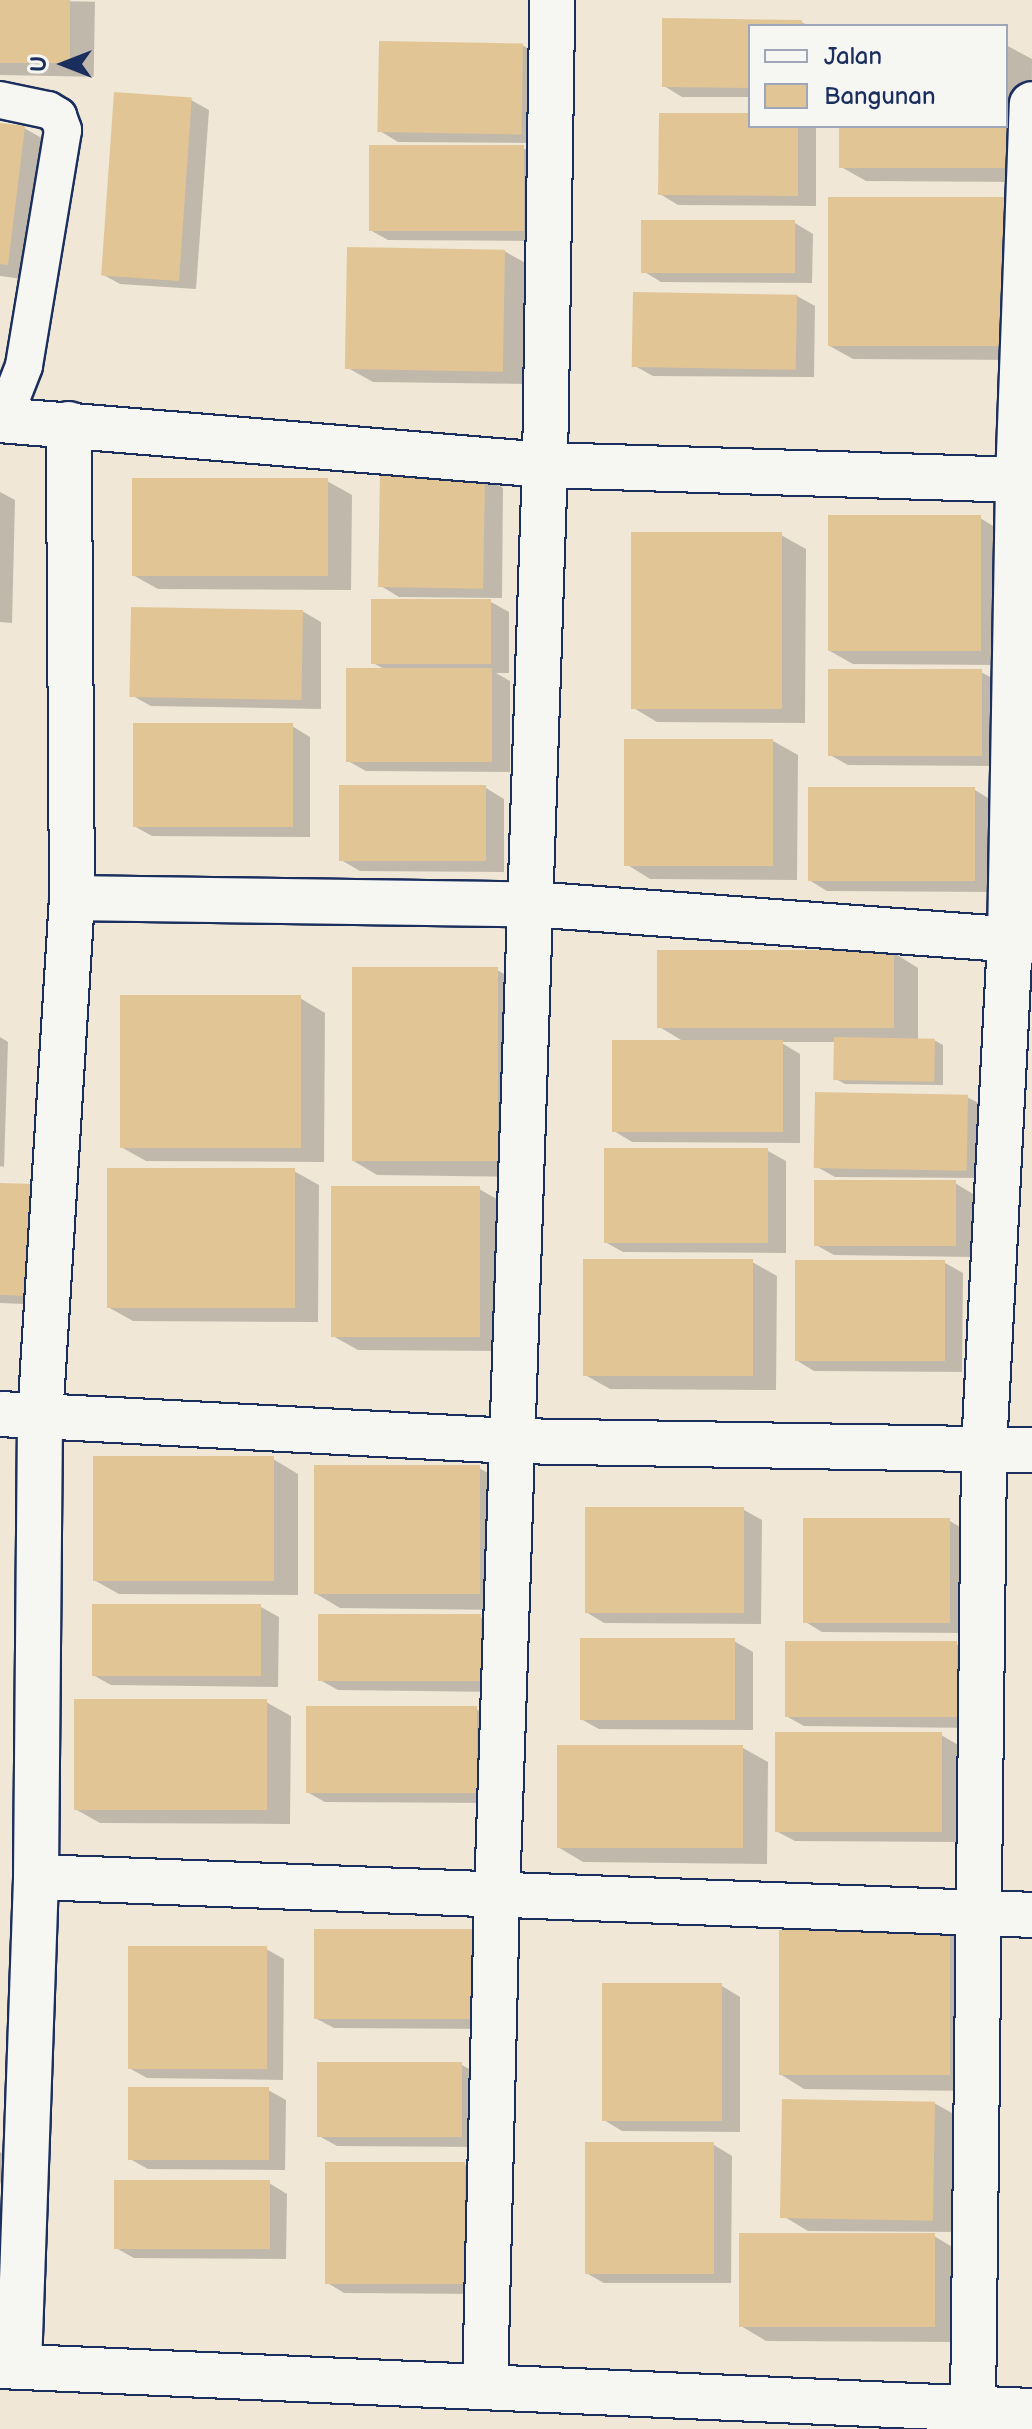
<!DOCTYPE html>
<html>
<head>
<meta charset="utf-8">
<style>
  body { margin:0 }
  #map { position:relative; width:1032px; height:2429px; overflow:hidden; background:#f0e7d6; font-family:"Balsamiq Sans",sans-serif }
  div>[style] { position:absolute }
  .shadow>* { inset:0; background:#0003; transform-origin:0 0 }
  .building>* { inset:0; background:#e1c595; transform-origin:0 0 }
  .roads { filter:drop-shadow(2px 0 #1b2f5e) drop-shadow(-2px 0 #1b2f5e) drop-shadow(0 2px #1b2f5e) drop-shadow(0 -2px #1b2f5e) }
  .service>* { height:36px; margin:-18px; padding:0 18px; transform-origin:18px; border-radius:18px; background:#f6f6f2 }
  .minor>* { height:44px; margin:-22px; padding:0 22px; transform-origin:22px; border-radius:22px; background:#f6f6f2 }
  span { translate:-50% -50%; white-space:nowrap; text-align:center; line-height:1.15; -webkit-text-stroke:6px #f6f6f2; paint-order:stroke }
  .legend { position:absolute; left:748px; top:24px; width:260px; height:104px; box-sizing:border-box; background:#f6f6f2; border:2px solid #9ea6b7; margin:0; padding:10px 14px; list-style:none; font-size:24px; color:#1b2f5e }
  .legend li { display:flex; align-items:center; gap:16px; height:40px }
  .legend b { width:40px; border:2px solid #9ea6b7 }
  .north { position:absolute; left:24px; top:24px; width:80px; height:80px; -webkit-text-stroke:6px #f6f6f2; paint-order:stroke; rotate:270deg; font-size:22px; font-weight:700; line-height:32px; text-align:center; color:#1b2f5e }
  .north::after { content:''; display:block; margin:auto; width:28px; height:36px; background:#1b2f5e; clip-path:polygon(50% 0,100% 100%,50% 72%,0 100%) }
</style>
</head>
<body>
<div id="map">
  <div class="shadow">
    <div style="left:0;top:0;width:95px;height:75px;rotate:1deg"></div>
    <div style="clip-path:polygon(664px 20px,801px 22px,809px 26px,750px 26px,750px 97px,682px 97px,664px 86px)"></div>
    <div style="clip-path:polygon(522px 45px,540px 55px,540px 143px,398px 142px,380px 131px)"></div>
    <div style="clip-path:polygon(1006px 45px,1032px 59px,1031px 182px,866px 181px,841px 167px,841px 126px,1006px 126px)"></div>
    <div style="clip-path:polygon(191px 100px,209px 110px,196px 289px,120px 284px,102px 274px)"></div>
    <div style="clip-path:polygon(750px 115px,750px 126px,816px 126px,816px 206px,678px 205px,660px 194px)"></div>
    <div style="clip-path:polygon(0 125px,24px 128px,54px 145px,38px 281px,0 276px)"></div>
    <div style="clip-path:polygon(523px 148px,541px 159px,540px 241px,388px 240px,370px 230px)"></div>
    <div style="clip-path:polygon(830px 199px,1032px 360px,853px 359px,828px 345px)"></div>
    <div style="clip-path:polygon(795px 223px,813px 234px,812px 283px,661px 282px,643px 271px)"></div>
    <div style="clip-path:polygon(504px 251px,529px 265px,528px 384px,373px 382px,348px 368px)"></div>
    <div style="clip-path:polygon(797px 296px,815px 306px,814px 377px,653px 376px,635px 366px)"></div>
    <div style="clip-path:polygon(485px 477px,503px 488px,502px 598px,399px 597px,381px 586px)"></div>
    <div style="clip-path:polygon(327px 481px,352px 495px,351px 590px,158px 589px,133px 575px)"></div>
    <div style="clip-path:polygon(0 492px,15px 500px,12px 623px,0 622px)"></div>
    <div style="clip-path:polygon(980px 518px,1005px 533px,1005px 665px,853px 664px,828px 650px)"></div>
    <div style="clip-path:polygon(781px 535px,806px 549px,805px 723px,657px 722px,632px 707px)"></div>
    <div style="clip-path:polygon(491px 602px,509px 612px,509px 673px,496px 673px,510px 681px,510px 772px,366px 771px,348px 761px,386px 670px,373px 663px)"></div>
    <div style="clip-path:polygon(302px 611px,321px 622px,321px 709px,151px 706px,133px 696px)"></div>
    <div style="clip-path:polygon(981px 672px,999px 682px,998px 766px,848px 765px,830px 755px)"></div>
    <div style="clip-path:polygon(292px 726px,310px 737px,310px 837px,152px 836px,134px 826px)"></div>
    <div style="clip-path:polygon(773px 741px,798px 755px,797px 880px,650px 879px,626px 864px)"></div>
    <div style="clip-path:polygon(486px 788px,504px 799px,504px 872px,360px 871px,341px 860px)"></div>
    <div style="clip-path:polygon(975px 790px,993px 801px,993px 892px,827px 891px,809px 880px)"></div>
    <div style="clip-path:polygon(894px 953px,918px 968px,918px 1040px,934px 1040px,943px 1045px,943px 1085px,845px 1084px,836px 1079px,836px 1042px,780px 1042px,800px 1054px,800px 1143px,632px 1142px,614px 1131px,686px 1043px,658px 1026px)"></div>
    <div style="clip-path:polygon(497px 970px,522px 984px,521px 1177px,377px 1175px,352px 1160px)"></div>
    <div style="clip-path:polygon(300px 998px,325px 1013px,324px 1162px,146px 1161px,121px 1147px)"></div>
    <div style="clip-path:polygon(0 1037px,8px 1042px,4px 1167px,0 1166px)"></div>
    <div style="clip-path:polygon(967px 1097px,986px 1107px,985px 1178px,835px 1177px,817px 1167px)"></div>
    <div style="clip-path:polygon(768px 1151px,786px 1161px,786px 1253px,623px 1252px,605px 1242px)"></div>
    <div style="clip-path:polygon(294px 1171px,319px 1185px,318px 1322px,133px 1321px,108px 1307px)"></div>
    <div style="clip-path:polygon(955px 1183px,973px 1194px,973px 1257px,834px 1255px,816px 1245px)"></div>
    <div style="clip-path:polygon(0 1185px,32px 1186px,50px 1197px,47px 1305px,0 1303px)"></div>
    <div style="clip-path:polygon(479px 1189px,504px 1203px,503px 1351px,358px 1350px,333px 1336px)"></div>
    <div style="clip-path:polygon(752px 1262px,777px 1276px,776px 1390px,610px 1389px,585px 1375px)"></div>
    <div style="clip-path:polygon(945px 1263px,963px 1273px,962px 1372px,814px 1371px,796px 1360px)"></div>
    <div style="clip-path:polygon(273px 1459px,298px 1474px,298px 1595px,119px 1594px,94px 1580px)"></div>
    <div style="clip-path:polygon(479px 1468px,504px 1482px,503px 1610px,340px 1608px,315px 1593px)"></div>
    <div style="clip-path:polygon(744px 1510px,762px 1520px,761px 1624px,604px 1623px,586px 1612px)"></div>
    <div style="clip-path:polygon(950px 1521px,968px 1532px,967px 1633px,822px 1632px,804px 1621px)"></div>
    <div style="clip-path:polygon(261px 1607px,279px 1617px,278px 1687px,111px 1685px,93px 1675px)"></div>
    <div style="clip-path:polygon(480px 1617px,499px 1628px,499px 1692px,338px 1690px,320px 1680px)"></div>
    <div style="clip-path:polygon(734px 1641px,753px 1652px,753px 1730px,599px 1729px,581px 1719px)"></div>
    <div style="clip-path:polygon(956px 1644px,974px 1655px,973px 1728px,804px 1726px,786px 1716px)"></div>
    <div style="clip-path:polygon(266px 1702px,291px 1716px,290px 1824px,100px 1823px,75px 1809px)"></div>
    <div style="clip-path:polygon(476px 1709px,494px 1720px,493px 1803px,325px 1802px,307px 1792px)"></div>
    <div style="clip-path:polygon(941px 1735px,960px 1746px,959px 1842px,795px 1841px,776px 1831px)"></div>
    <div style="clip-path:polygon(743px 1748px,768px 1762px,767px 1864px,583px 1862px,558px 1847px)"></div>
    <div style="clip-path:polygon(950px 1933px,975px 1947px,974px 2091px,804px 2089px,780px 2074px)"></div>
    <div style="clip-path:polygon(498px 1943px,497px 2029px,334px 2028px,315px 2018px)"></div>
    <div style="clip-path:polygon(266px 1949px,284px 1959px,283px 2080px,147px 2078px,129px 2068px)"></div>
    <div style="clip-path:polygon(722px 1986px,740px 1997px,740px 2132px,622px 2131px,604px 2120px)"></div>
    <div style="clip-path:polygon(462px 2065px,480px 2075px,479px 2147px,337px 2146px,319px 2136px)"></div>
    <div style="clip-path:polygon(268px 2090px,286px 2100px,285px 2170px,148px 2169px,130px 2159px)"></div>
    <div style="clip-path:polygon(934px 2103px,959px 2117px,958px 2232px,808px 2231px,783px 2216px)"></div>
    <div style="clip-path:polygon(714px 2145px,732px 2156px,731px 2283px,604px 2283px,586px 2273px)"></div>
    <div style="left:0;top:2152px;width:16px;height:103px;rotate:30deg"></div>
    <div style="clip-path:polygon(465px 2165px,483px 2176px,482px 2294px,344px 2293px,326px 2282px)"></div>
    <div style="clip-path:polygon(269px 2183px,287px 2194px,286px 2259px,134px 2258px,116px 2248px)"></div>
    <div style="clip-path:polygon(934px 2236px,959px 2251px,959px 2342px,766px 2341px,741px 2326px)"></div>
  </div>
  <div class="building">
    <div style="left:0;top:0;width:70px;height:63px"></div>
    <div style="clip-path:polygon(662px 18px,802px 20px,802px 26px,750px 26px,750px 88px,662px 87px)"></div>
    <div style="left:379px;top:41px;width:144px;height:91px;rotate:1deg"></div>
    <div style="left:114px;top:92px;width:78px;height:184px;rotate:4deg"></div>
    <div style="clip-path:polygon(659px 113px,750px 113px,750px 126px,798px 126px,798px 196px,658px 195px)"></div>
    <div style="clip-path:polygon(0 123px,25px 126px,8px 265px,0 264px)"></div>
    <div style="left:839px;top:126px;width:168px;height:42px"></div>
    <div style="left:369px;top:145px;width:155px;height:86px"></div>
    <div style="left:828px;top:197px;width:181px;height:149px"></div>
    <div style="left:641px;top:220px;width:154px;height:53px"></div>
    <div style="left:347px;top:247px;width:158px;height:122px;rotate:1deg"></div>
    <div style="left:633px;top:292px;width:164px;height:75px;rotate:1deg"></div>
    <div style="left:380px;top:474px;width:105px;height:113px;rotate:1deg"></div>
    <div style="left:132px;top:478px;width:196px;height:98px"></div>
    <div style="left:828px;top:515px;width:153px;height:136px"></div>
    <div style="left:631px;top:532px;width:151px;height:177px"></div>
    <div style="left:371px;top:599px;width:120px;height:65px"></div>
    <div style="left:131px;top:607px;width:172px;height:90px;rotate:1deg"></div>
    <div style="left:346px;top:668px;width:146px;height:94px"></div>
    <div style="left:828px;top:669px;width:154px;height:87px"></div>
    <div style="left:133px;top:723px;width:160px;height:104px"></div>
    <div style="left:624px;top:739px;width:149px;height:127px"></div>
    <div style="left:339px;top:785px;width:147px;height:76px"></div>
    <div style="left:808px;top:787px;width:167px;height:94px"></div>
    <div style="left:657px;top:950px;width:237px;height:78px"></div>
    <div style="left:352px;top:967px;width:146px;height:194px"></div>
    <div style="left:120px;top:995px;width:181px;height:153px"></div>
    <div style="left:834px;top:1037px;width:101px;height:43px;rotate:1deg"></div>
    <div style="left:612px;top:1040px;width:171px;height:92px"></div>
    <div style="left:815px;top:1092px;width:153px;height:76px;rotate:1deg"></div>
    <div style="left:604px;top:1148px;width:164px;height:95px"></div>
    <div style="left:107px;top:1168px;width:188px;height:140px"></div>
    <div style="left:814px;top:1180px;width:142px;height:66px"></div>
    <div style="left:0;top:1183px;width:32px;height:112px;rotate:2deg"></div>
    <div style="left:331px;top:1186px;width:149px;height:151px"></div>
    <div style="left:583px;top:1259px;width:170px;height:117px"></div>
    <div style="left:795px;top:1260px;width:150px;height:101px"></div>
    <div style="left:93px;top:1456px;width:181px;height:125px"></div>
    <div style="left:314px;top:1465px;width:166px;height:129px"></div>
    <div style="left:585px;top:1507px;width:159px;height:106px"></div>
    <div style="left:803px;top:1518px;width:147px;height:105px"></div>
    <div style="left:92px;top:1604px;width:169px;height:72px"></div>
    <div style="left:318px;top:1614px;width:163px;height:67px"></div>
    <div style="left:580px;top:1638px;width:155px;height:82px"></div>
    <div style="left:785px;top:1641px;width:172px;height:76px"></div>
    <div style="left:74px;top:1699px;width:193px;height:111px"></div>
    <div style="left:306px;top:1706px;width:171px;height:87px"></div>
    <div style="left:775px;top:1732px;width:167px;height:100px"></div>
    <div style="left:557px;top:1745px;width:186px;height:103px"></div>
    <div style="left:314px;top:1929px;width:166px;height:90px"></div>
    <div style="left:779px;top:1930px;width:171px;height:145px"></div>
    <div style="left:128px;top:1946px;width:139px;height:123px"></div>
    <div style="left:602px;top:1983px;width:120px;height:138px"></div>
    <div style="left:317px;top:2062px;width:145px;height:75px"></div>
    <div style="left:128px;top:2087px;width:141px;height:73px"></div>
    <div style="left:782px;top:2099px;width:153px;height:119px;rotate:1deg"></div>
    <div style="left:585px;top:2142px;width:129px;height:132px"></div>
    <div style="left:325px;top:2162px;width:140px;height:122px"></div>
    <div style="left:114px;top:2180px;width:156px;height:69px"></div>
    <div style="left:739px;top:2233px;width:196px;height:94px"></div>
  </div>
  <div class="roads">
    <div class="service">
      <div style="left:0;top:100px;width:49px;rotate:11.8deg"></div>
      <div style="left:48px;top:110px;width:12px;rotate:31deg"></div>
      <div style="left:58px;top:116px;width:15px;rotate:70deg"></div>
      <div style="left:63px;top:130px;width:239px;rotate:99.4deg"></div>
      <div style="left:24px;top:366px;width:58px;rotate:111.3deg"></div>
    </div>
    <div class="minor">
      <div style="left:0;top:420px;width:547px;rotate:4.72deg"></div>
      <div style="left:545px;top:465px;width:487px;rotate:1.8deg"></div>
      <div style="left:72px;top:898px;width:458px;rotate:0.8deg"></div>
      <div style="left:530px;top:904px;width:503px;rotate:4.22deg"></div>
      <div style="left:0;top:1414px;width:512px;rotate:3.02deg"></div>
      <div style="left:511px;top:1441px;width:521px;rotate:0.99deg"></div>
      <div style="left:36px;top:1877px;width:997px;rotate:2.18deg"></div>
      <div style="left:0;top:2366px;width:1033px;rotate:2.5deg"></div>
      <div style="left:19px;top:2366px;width:489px;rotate:-88deg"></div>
      <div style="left:36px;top:1877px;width:459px;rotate:-89.5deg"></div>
      <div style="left:40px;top:1418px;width:521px;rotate:-86.48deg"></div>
      <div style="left:72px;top:898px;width:474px;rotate:-90.4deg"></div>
      <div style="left:485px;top:2387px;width:492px;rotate:-88.6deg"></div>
      <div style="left:497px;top:1895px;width:1431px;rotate:-88.08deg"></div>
      <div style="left:545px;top:465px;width:465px;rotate:-89.1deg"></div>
      <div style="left:973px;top:2410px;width:961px;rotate:-89.34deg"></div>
      <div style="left:984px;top:1449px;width:509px;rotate:-87.07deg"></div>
      <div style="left:1010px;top:941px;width:461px;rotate:-89deg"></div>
      <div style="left:1018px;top:480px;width:376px;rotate:-87.9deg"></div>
    </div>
  </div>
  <ul class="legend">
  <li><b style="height:10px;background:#f6f6f2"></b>Jalan</li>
  <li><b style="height:22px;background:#e1c595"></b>Bangunan</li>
  </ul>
  <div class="north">U</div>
</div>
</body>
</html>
